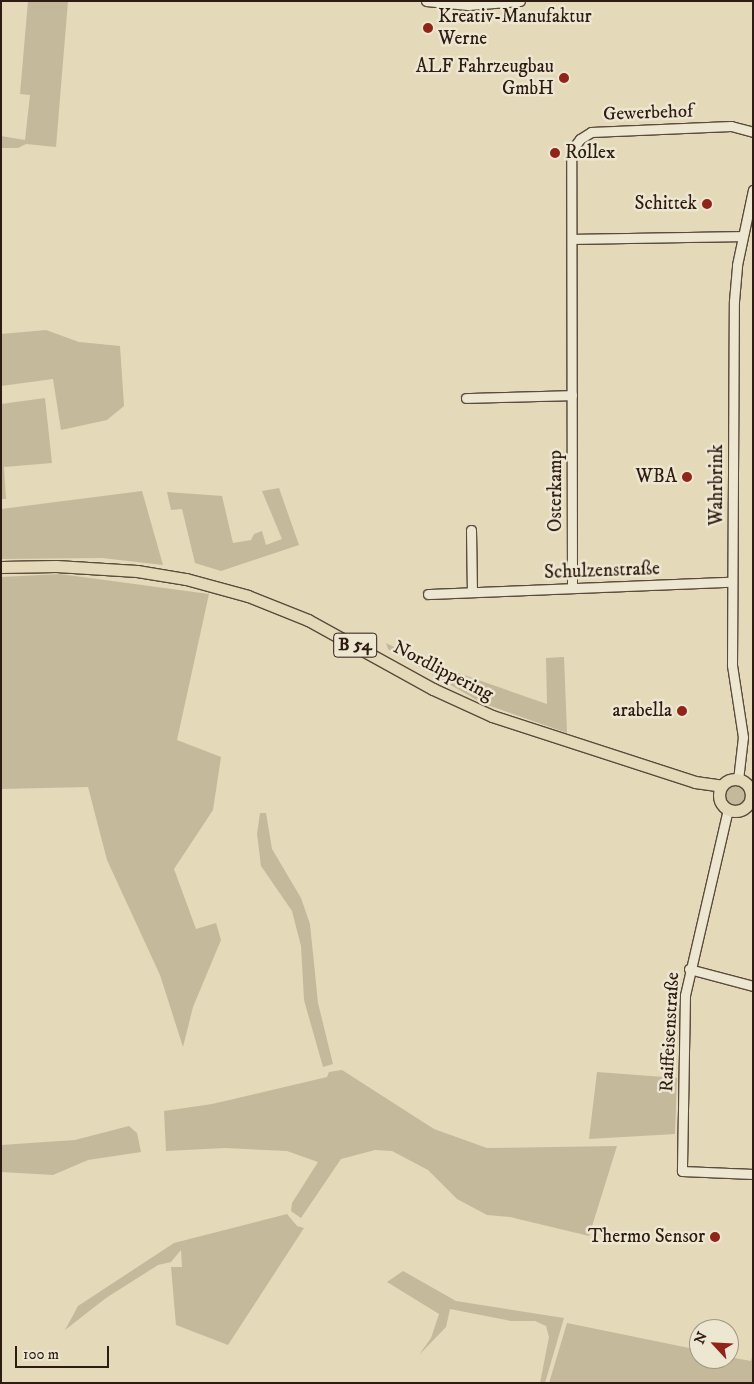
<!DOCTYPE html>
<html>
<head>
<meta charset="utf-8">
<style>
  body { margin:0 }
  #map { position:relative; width:754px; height:1384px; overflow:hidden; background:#e4d9b8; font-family:"IM FELL DW Pica",serif }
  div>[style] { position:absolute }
  .green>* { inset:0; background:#c5b99c }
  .round { border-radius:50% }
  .roads { filter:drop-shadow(1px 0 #5c4a3c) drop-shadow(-1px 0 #5c4a3c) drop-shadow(0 1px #5c4a3c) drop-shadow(0 -1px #5c4a3c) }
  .minor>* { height:9px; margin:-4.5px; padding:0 4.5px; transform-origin:4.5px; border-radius:4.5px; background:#ede6d1 }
  .major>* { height:11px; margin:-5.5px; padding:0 5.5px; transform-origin:5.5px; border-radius:5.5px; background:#e4d9b8 }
  .major>.ring { margin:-5.5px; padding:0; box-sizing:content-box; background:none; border:11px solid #e4d9b8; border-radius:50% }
  .dots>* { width:14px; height:14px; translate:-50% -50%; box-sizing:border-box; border:2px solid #ede6d1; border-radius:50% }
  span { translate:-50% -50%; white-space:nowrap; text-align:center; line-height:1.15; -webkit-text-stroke:5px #ede6d1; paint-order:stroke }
  .shield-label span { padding:1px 4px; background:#ede6d1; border:1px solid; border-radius:4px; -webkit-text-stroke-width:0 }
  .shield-label { font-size:18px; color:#2e1b12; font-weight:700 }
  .poi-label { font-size:19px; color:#2e1b12 }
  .left { translate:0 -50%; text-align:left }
  .right { translate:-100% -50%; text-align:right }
  .street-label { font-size:19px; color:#2e1b12 }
  .frame { position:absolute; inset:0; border:2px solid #2e1b12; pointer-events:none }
  .north { position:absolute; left:689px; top:1319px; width:50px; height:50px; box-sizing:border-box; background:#ede6d1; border:1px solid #a19585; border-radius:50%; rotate:295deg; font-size:14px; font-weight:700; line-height:20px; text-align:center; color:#2e1b12 }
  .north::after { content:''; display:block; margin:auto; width:18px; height:22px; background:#8f2418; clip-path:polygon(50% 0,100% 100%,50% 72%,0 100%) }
  .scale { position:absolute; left:15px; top:1346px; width:94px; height:22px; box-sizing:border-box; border:2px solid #2e1b12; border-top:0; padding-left:6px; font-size:15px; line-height:18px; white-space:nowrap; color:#2e1b12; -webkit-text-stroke:4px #ede6d1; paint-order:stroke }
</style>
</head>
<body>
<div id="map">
  <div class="green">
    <div style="clip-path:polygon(28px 1px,68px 1px,56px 147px,26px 144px,18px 148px,1px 148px,1px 136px,25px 140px,30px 95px,20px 94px)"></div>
    <div style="clip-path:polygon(46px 330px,79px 342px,120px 346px,124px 406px,107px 420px,61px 430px,53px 379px,1px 386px,1px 334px)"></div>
    <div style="clip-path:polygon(45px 398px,52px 463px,4px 467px,6px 499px,1px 499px,1px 404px)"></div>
    <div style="clip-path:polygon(279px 488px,299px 545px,221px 571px,195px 563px,182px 509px,171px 510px,167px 492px,222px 496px,233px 543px,251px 540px,254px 534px,262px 531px,266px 545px,282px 539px,262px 491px)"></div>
    <div style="clip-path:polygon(142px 491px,163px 565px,102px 558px,1px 559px,1px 509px)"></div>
    <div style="clip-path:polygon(60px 574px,209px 594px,177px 740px,221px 757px,213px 810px,174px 869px,196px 929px,216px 923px,221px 940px,193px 1007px,183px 1047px,160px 975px,107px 860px,88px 787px,1px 789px,1px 577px)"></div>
    <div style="clip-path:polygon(386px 643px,421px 660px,547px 704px,546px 658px,564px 657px,567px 733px,482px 703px,388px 649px)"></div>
    <div class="round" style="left:723px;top:783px;width:24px;height:24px"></div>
    <div style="clip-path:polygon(260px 813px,266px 813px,272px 849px,301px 898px,310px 924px,318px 1003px,333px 1064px,323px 1067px,304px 1000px,301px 946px,292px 911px,261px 866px,257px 834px)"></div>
    <div style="clip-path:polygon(342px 1070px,434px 1129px,487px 1148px,617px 1146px,589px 1236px,510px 1217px,487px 1215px,457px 1199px,428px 1170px,392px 1151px,375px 1150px,341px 1159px,301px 1218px,291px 1211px,292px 1203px,318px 1162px,287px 1151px,225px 1148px,166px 1151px,164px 1111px,212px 1104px,327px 1077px,329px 1072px)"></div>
    <div style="clip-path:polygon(597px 1072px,677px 1078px,675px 1134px,589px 1139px)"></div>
    <div style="clip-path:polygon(129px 1126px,137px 1133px,141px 1152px,88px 1160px,53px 1175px,1px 1172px,1px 1145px,75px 1140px)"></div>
    <div style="clip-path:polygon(287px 1214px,297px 1226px,304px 1228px,228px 1345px,176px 1325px,171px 1267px,182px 1267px,181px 1250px,171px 1262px,158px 1265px,106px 1298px,65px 1330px,78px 1306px,174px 1243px)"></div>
    <div style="clip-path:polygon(403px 1271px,456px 1301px,564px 1318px,545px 1383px,540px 1383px,549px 1337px,546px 1326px,535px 1321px,511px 1321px,450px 1309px,446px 1327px,419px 1355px,431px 1338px,439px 1314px,387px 1282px)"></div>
    <div style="clip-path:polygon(567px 1323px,699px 1350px,699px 1359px,729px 1357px,751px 1361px,753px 1353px,753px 1383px,549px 1383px)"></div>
  </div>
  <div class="roads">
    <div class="minor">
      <div style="left:426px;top:1px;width:42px;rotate:5.4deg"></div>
      <div style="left:468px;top:5px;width:52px;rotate:-4.4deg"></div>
      <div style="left:573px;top:239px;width:169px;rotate:-1deg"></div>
      <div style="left:466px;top:398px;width:106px;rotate:-1.6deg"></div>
      <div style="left:471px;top:530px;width:62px;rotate:89.1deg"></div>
      <div style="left:572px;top:588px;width:437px;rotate:-90.1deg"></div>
      <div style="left:571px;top:151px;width:15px;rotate:-53deg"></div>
      <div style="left:580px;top:139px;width:13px;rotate:-32deg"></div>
      <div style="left:591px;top:132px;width:140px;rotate:-2.5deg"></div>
      <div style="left:731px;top:126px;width:23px;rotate:15deg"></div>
      <div style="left:428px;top:594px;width:304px;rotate:-2.3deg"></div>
      <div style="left:738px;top:780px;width:43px;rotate:-83.4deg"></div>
      <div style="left:743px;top:737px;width:73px;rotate:-98.7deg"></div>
      <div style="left:732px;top:665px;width:364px;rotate:-89.7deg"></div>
      <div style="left:734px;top:301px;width:36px;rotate:-85deg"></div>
      <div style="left:737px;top:265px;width:77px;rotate:-78deg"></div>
      <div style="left:728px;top:809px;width:191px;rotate:103deg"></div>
      <div style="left:685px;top:995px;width:176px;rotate:91deg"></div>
      <div style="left:682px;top:1171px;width:71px;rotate:2.4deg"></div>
      <div style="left:689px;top:969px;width:66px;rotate:14.9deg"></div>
    </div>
    <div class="major">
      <div style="left:1px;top:567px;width:55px;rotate:-1deg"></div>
      <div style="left:56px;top:566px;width:81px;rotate:3.5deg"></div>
      <div style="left:137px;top:571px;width:50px;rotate:9.3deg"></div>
      <div style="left:186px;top:579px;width:64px;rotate:15.3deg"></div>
      <div style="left:248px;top:596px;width:65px;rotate:21.8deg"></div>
      <div style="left:308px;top:620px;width:143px;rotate:28.9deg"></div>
      <div style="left:433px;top:689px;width:65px;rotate:24.6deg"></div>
      <div style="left:492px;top:716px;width:213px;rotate:18deg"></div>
      <div style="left:695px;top:782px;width:27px;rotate:8deg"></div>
      <div class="ring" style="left:719px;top:779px;width:21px;height:21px"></div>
    </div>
  </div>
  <div class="dots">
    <div style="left:428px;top:28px;background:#8f2418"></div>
    <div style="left:564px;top:78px;background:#8f2418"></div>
    <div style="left:555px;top:153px;background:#8f2418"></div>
    <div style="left:707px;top:204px;background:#8f2418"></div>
    <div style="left:687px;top:477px;background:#8f2418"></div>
    <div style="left:682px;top:711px;background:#8f2418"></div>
    <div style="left:715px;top:1237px;background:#8f2418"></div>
  </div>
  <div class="shield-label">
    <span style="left:355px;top:645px">B 54</span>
  </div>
  <div class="poi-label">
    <span class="left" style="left:438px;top:28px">Kreativ-Manufaktur<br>Werne</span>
    <span class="right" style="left:554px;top:78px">ALF Fahrzeugbau<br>GmbH</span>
    <span class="left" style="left:565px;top:153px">Rollex</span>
    <span class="right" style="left:697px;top:204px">Schittek</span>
    <span class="right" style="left:677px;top:477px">WBA</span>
    <span class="right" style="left:672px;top:711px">arabella</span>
    <span class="right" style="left:705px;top:1237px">Thermo Sensor</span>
  </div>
  <div class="street-label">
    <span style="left:648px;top:113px;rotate:-2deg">Gewerbehof</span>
    <span style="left:717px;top:485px;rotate:-90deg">Wahrbrink</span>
    <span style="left:556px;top:491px;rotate:-90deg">Osterkamp</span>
    <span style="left:602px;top:571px;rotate:-2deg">Schulzenstraße</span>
    <span style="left:443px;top:671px;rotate:27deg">Nordlippering</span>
    <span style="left:670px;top:1032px;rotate:-87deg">Raiffeisenstraße</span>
  </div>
  <div class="frame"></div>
  <div class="north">N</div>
  <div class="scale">100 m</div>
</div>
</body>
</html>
